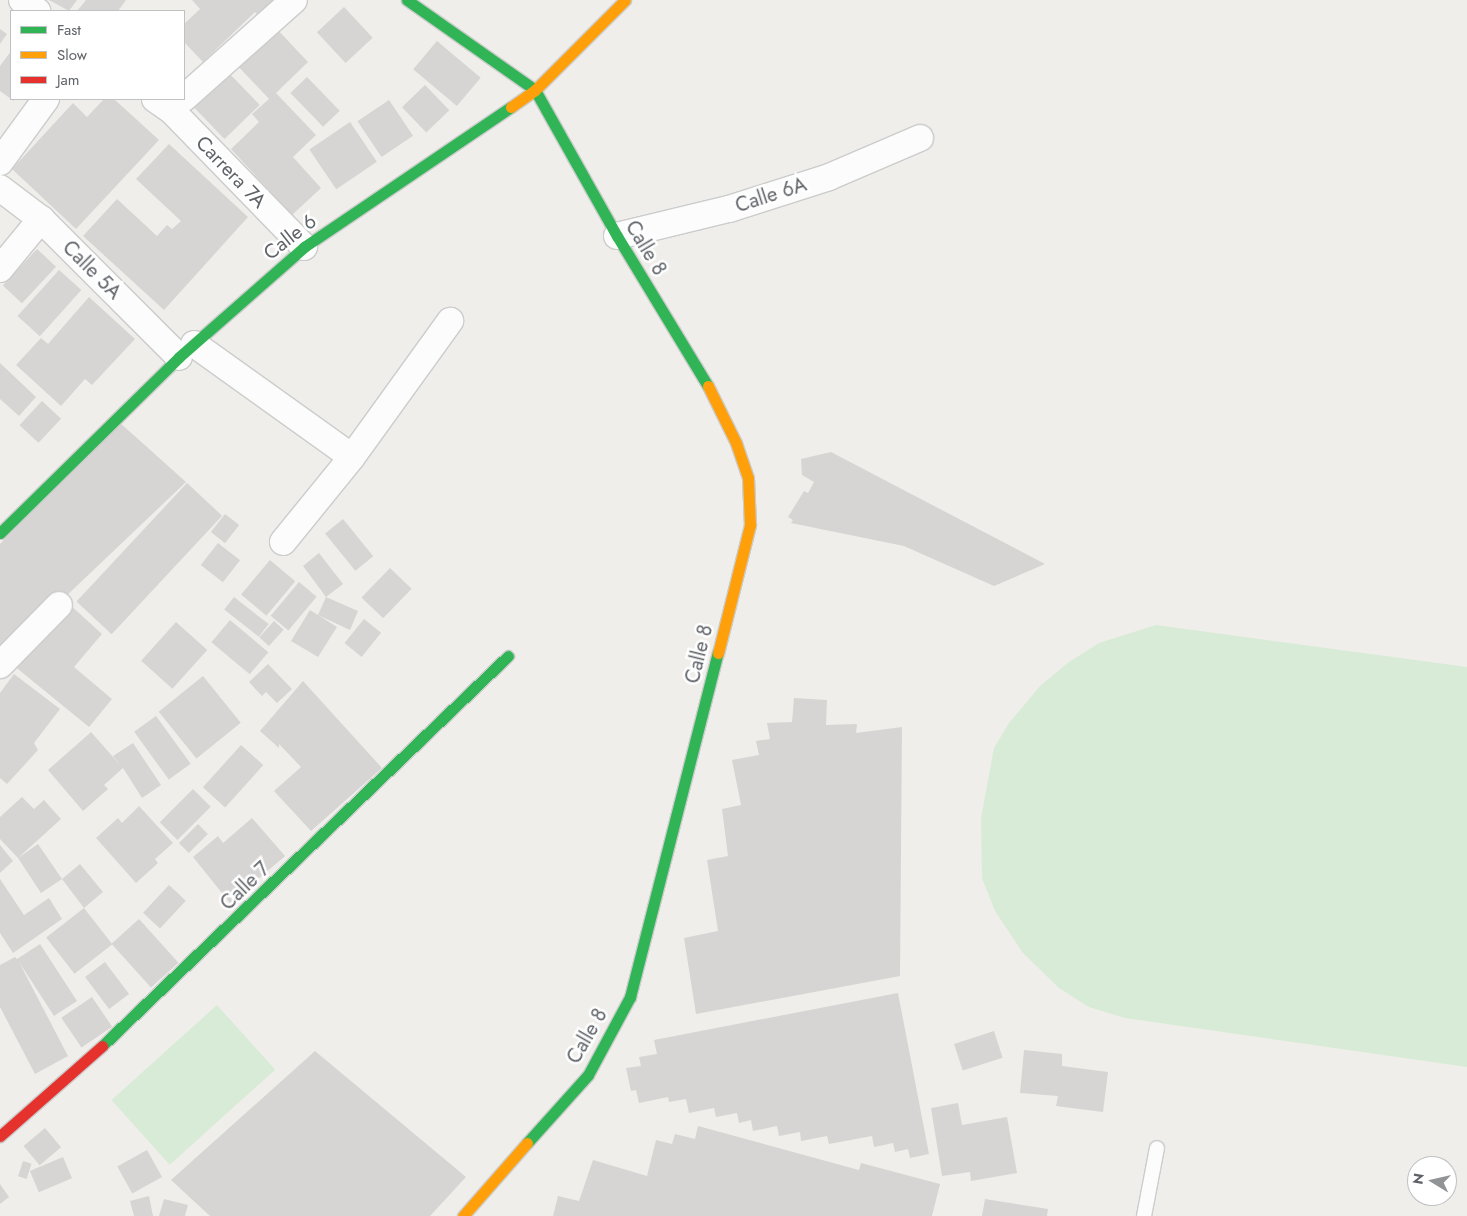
<!DOCTYPE html>
<html>
<head>
<meta charset="utf-8">
<style>
  body { margin:0 }
  #map { position:relative; width:1467px; height:1216px; overflow:hidden; background:#efeeea; font-family:Jost,sans-serif }
  div>[style] { position:absolute }
  .green>* { inset:0; background:#d8ebd6; transform-origin:0 0 }
  .building>* { inset:0; background:#d6d5d3; transform-origin:0 0 }
  .roads { filter:drop-shadow(1px 0 #cbcccc) drop-shadow(-1px 0 #cbcccc) drop-shadow(0 1px #cbcccc) drop-shadow(0 -1px #cbcccc) }
  .lane>* { height:14px; margin:-7px; padding:0 7px; transform-origin:7px; border-radius:7px; background:#fdfcfc }
  .street>* { height:26px; margin:-13px; padding:0 13px; transform-origin:13px; border-radius:13px; background:#fdfcfc }
  .fast>* { height:11px; margin:-5.5px; padding:0 5.5px; transform-origin:5.5px; border-radius:5.5px; background:#30b455 }
  .slow>* { height:11px; margin:-5.5px; padding:0 5.5px; transform-origin:5.5px; border-radius:5.5px; background:#ff9f0a }
  .jam>* { height:11px; margin:-5.5px; padding:0 5.5px; transform-origin:5.5px; border-radius:5.5px; background:#e5322d }
  span { translate:-50% -50%; white-space:nowrap; text-align:center; line-height:1.15; -webkit-text-stroke:5px #fff; paint-order:stroke }
  .street-label { font-size:20px; color:#5f6368 }
  .legend { position:absolute; left:10px; top:10px; width:175px; height:90px; box-sizing:border-box; background:#fff; border:1px solid #bfc1c3; margin:0; padding:6px 9px; list-style:none; font-size:15px; color:#5f6368 }
  .legend li { display:flex; align-items:center; gap:10px; height:25px }
  .legend b { width:25px; border:1px solid #bfc1c3 }
  .north { position:absolute; left:1407px; top:1156px; width:50px; height:50px; box-sizing:border-box; background:#fff; border:1px solid #bfc1c3; border-radius:50%; rotate:279deg; font-size:14px; font-weight:700; line-height:20px; text-align:center; color:#5f6368 }
  .north::after { content:''; display:block; margin:auto; width:18px; height:22px; background:#919496; clip-path:polygon(50% 0,100% 100%,50% 72%,0 100%) }
</style>
</head>
<body>
<div id="map">
  <div class="green">
    <div style="clip-path:polygon(1156px 625px,1467px 667px,1467px 1067px,1125px 1018px,1089px 1007px,1059px 988px,1023px 953px,995px 911px,982px 878px,981px 818px,994px 748px,1009px 723px,1040px 686px,1069px 662px,1099px 643px)"></div>
    <div style="left:217px;top:1005px;width:87px;height:142px;rotate:48deg"></div>
  </div>
  <div class="building">
    <div style="clip-path:polygon(49px 0,77px 0,69px 11px)"></div>
    <div style="clip-path:polygon(86px 0,126px 0,118px 11px,77px 11px)"></div>
    <div style="clip-path:polygon(192px 0,282px 0,262px 19px,255px 12px,203px 62px,184px 42px,184px 24px,200px 9px)"></div>
    <div style="left:344px;top:7px;width:42px;height:37px;rotate:47deg"></div>
    <div style="clip-path:polygon(275px 27px,308px 62px,276px 93px,316px 135px,293px 157px,321px 188px,292px 215px,231px 149px,259px 122px,252px 114px,269px 99px,236px 64px)"></div>
    <div style="clip-path:polygon(0 29px,7px 34px,0 44px)"></div>
    <div style="left:437px;top:41px;width:57px;height:37px;rotate:40deg"></div>
    <div style="clip-path:polygon(11px 51px,11px 99px,15px 99px,14px 101px,0 91px,0 66px)"></div>
    <div style="left:225px;top:69px;width:50px;height:49px;rotate:46deg"></div>
    <div style="left:307px;top:77px;width:47px;height:23px;rotate:46deg"></div>
    <div style="left:425px;top:85px;width:35px;height:32px;rotate:46deg"></div>
    <div style="clip-path:polygon(104px 99px,114px 99px,159px 140px,76px 229px,12px 169px,73px 103px,87px 117px)"></div>
    <div style="left:389px;top:100px;width:43px;height:38px;rotate:56deg"></div>
    <div style="left:350px;top:122px;width:48px;height:49px;rotate:56deg"></div>
    <div style="clip-path:polygon(169px 144px,248px 217px,164px 310px,83px 236px,117px 199px,157px 236px,167px 225px,172px 229px,181px 221px,136px 179px)"></div>
    <div style="left:37px;top:249px;width:26px;height:50px;rotate:43deg"></div>
    <div style="left:59px;top:270px;width:30px;height:62px;rotate:42deg"></div>
    <div style="clip-path:polygon(89px 297px,135px 339px,92px 385px,85px 379px,61px 406px,16px 365px,41px 338px,48px 344px)"></div>
    <div style="clip-path:polygon(0 363px,36px 397px,19px 416px,0 399px)"></div>
    <div style="left:42px;top:401px;width:26px;height:33px;rotate:43deg"></div>
    <div style="clip-path:polygon(119px 422px,186px 482px,0 659px,0 544px)"></div>
    <div style="clip-path:polygon(831px 452px,1045px 564px,994px 586px,904px 546px,791px 523px,793px 520px,788px 517px,804px 491px,808px 493px,814px 482px,802px 475px,801px 459px)"></div>
    <div style="left:187px;top:483px;width:48px;height:162px;rotate:43deg"></div>
    <div style="left:225px;top:514px;width:18px;height:23px;rotate:38deg"></div>
    <div style="left:343px;top:519px;width:48px;height:23px;rotate:51deg"></div>
    <div style="left:218px;top:543px;width:28px;height:28px;rotate:38deg"></div>
    <div style="clip-path:polygon(319px 553px,343px 584px,326px 597px,358px 611px,350px 630px,318px 615px,337px 627px,318px 657px,291px 641px,310px 610px,318px 615px,326px 597px,303px 566px)"></div>
    <div style="left:270px;top:560px;width:33px;height:45px;rotate:40deg"></div>
    <div style="left:390px;top:568px;width:30px;height:41px;rotate:44deg"></div>
    <div style="left:299px;top:582px;width:23px;height:44px;rotate:40deg"></div>
    <div style="left:234px;top:597px;width:44px;height:16px;rotate:38deg"></div>
    <div style="clip-path:polygon(69px 604px,102px 634px,74px 667px,112px 699px,89px 727px,13px 665px)"></div>
    <div style="left:364px;top:619px;width:22px;height:31px;rotate:39deg"></div>
    <div style="left:230px;top:620px;width:50px;height:29px;rotate:40deg"></div>
    <div style="left:274px;top:621px;width:13px;height:22px;rotate:42deg"></div>
    <div style="left:176px;top:622px;width:42px;height:52px;rotate:42deg"></div>
    <div style="clip-path:polygon(268px 664px,292px 689px,277px 703px,266px 692px,262px 696px,249px 682px)"></div>
    <div style="clip-path:polygon(14px 674px,60px 709px,34px 743px,38px 750px,7px 784px,0 778px,0 693px)"></div>
    <div style="left:203px;top:676px;width:60px;height:57px;rotate:51deg"></div>
    <div style="clip-path:polygon(303px 681px,382px 768px,311px 831px,274px 791px,301px 767px,279px 744px,279px 748px,260px 731px)"></div>
    <div style="clip-path:polygon(794px 698px,827px 700px,826px 725px,857px 724px,856px 733px,902px 727px,900px 976px,696px 1014px,684px 938px,718px 931px,707px 860px,728px 856px,722px 809px,741px 805px,732px 760px,759px 755px,756px 741px,770px 739px,767px 723px,792px 722px)"></div>
    <div style="left:156px;top:716px;width:59px;height:27px;rotate:54deg"></div>
    <div style="clip-path:polygon(91px 732px,121px 766px,113px 756px,133px 743px,161px 785px,142px 798px,123px 768px,104px 785px,108px 789px,83px 811px,48px 770px)"></div>
    <div style="left:241px;top:745px;width:30px;height:57px;rotate:42deg"></div>
    <div style="left:193px;top:789px;width:25px;height:47px;rotate:45deg"></div>
    <div style="clip-path:polygon(22px 797px,34px 809px,44px 800px,61px 819px,18px 858px,38px 844px,62px 879px,80px 864px,103px 892px,84px 908px,62px 879px,41px 893px,18px 858px,0 839px,0 817px)"></div>
    <div style="clip-path:polygon(139px 806px,173px 843px,155px 859px,158px 863px,136px 883px,96px 838px,118px 818px,122px 823px)"></div>
    <div style="clip-path:polygon(252px 818px,285px 856px,230px 903px,193px 857px,218px 836px,223px 843px)"></div>
    <div style="left:198px;top:824px;width:14px;height:27px;rotate:45deg"></div>
    <div style="clip-path:polygon(0 845px,13px 861px,0 873px)"></div>
    <div style="clip-path:polygon(0 879px,24px 915px,49px 898px,62px 919px,13px 953px,0 933px)"></div>
    <div style="left:169px;top:885px;width:23px;height:38px;rotate:43deg"></div>
    <div style="left:84px;top:908px;width:46px;height:48px;rotate:52deg"></div>
    <div style="left:139px;top:919px;width:59px;height:37px;rotate:48deg"></div>
    <div style="clip-path:polygon(40px 944px,77px 1001px,54px 1016px,19px 962px,68px 1056px,35px 1074px,0 1007px,0 965px,15px 957px,17px 959px)"></div>
    <div style="left:105px;top:962px;width:40px;height:25px;rotate:53deg"></div>
    <div style="clip-path:polygon(898px 993px,929px 1154px,910px 1158px,908px 1149px,895px 1152px,893px 1143px,874px 1147px,872px 1136px,829px 1144px,827px 1136px,801px 1141px,800px 1132px,779px 1136px,777px 1126px,753px 1131px,751px 1120px,739px 1123px,737px 1113px,716px 1117px,714px 1108px,689px 1113px,686px 1099px,669px 1102px,668px 1097px,639px 1103px,636px 1090px,631px 1091px,626px 1068px,641px 1066px,639px 1057px,657px 1054px,654px 1040px)"></div>
    <div style="left:92px;top:997px;width:36px;height:37px;rotate:56deg"></div>
    <div style="left:994px;top:1031px;width:28px;height:42px;rotate:72deg"></div>
    <div style="clip-path:polygon(1024px 1050px,1062px 1054px,1062px 1066px,1108px 1072px,1103px 1112px,1056px 1106px,1058px 1096px,1020px 1093px)"></div>
    <div style="clip-path:polygon(315px 1051px,466px 1177px,430px 1216px,210px 1216px,171px 1180px)"></div>
    <div style="clip-path:polygon(958px 1103px,962px 1125px,1007px 1117px,1017px 1173px,971px 1181px,970px 1172px,942px 1176px,931px 1108px)"></div>
    <div style="clip-path:polygon(698px 1126px,859px 1170px,861px 1163px,940px 1184px,932px 1216px,553px 1216px,558px 1196px,579px 1201px,593px 1160px,647px 1176px,656px 1140px,672px 1144px,675px 1134px,695px 1139px)"></div>
    <div style="left:45px;top:1128px;width:25px;height:28px;rotate:50deg"></div>
    <div style="left:147px;top:1150px;width:31px;height:34px;rotate:61deg"></div>
    <div style="left:63px;top:1157px;width:23px;height:36px;rotate:67deg"></div>
    <div style="left:23px;top:1161px;width:9px;height:16px;rotate:18deg"></div>
    <div style="clip-path:polygon(0 1184px,9px 1197px,0 1204px)"></div>
    <div style="clip-path:polygon(149px 1196px,153px 1216px,134px 1216px,130px 1201px)"></div>
    <div style="clip-path:polygon(164px 1199px,188px 1205px,185px 1216px,159px 1216px)"></div>
    <div style="clip-path:polygon(985px 1199px,1048px 1209px,1047px 1216px,982px 1216px)"></div>
  </div>
  <div class="roads">
    <div class="lane">
      <div style="left:1144px;top:1216px;width:69px;rotate:-79.2deg"></div>
    </div>
    <div class="street">
      <div style="left:22px;top:0;width:19px;rotate:36deg"></div>
      <div style="left:184px;top:98px;width:147px;rotate:-41.7deg"></div>
      <div style="left:155px;top:99px;width:19px;rotate:35deg"></div>
      <div style="left:171px;top:110px;width:191px;rotate:45.8deg"></div>
      <div style="left:0;top:162px;width:78px;rotate:-53.9deg"></div>
      <div style="left:0;top:188px;width:51px;rotate:37.1deg"></div>
      <div style="left:41px;top:219px;width:195px;rotate:45deg"></div>
      <div style="left:617px;top:236px;width:115px;rotate:-13.6deg"></div>
      <div style="left:729px;top:209px;width:105px;rotate:-17.7deg"></div>
      <div style="left:829px;top:177px;width:99px;rotate:-23.2deg"></div>
      <div style="left:0;top:269px;width:65px;rotate:-50.6deg"></div>
      <div style="left:194px;top:344px;width:194px;rotate:35.6deg"></div>
      <div style="left:283px;top:542px;width:109px;rotate:-50.9deg"></div>
      <div style="left:352px;top:457px;width:168px;rotate:-54.2deg"></div>
      <div style="left:0;top:665px;width:84px;rotate:-45.5deg"></div>
    </div>
    <div class="fast">
      <div style="left:407px;top:0;width:156px;rotate:35.1deg"></div>
      <div style="left:535px;top:90px;width:167px;rotate:60.7deg"></div>
      <div style="left:617px;top:236px;width:175px;rotate:58.8deg"></div>
      <div style="left:0;top:533px;width:251px;rotate:-44.5deg"></div>
      <div style="left:179px;top:357px;width:167px;rotate:-41.3deg"></div>
      <div style="left:304px;top:247px;width:250px;rotate:-34.1deg"></div>
      <div style="left:102px;top:1046px;width:563px;rotate:-43.85deg"></div>
      <div style="left:527px;top:1143px;width:91px;rotate:-48.1deg"></div>
      <div style="left:588px;top:1075px;width:89px;rotate:-61.7deg"></div>
      <div style="left:630px;top:997px;width:355px;rotate:-75.7deg"></div>
    </div>
    <div class="slow">
      <div style="left:511px;top:107px;width:29px;rotate:-35deg"></div>
      <div style="left:535px;top:90px;width:127px;rotate:-45deg"></div>
      <div style="left:708px;top:386px;width:64px;rotate:63.8deg"></div>
      <div style="left:736px;top:443px;width:37px;rotate:71deg"></div>
      <div style="left:748px;top:478px;width:47px;rotate:87.6deg"></div>
      <div style="left:750px;top:525px;width:132px;rotate:104deg"></div>
      <div style="left:463px;top:1216px;width:97px;rotate:-48.8deg"></div>
    </div>
    <div class="jam">
      <div style="left:0;top:1136px;width:136px;rotate:-41.4deg"></div>
    </div>
  </div>
  <div class="street-label">
    <span style="left:231px;top:172px;rotate:46deg">Carrera 7A</span>
    <span style="left:771px;top:195px;rotate:-18deg">Calle 6A</span>
    <span style="left:290px;top:237px;rotate:-38deg">Calle 6</span>
    <span style="left:646px;top:248px;rotate:59deg">Calle 8</span>
    <span style="left:92px;top:270px;rotate:45deg">Calle 5A</span>
    <span style="left:699px;top:654px;rotate:-76deg">Calle 8</span>
    <span style="left:245px;top:886px;rotate:-44deg">Calle 7</span>
    <span style="left:587px;top:1036px;rotate:-60deg">Calle 8</span>
  </div>
  <ul class="legend">
  <li><b style="height:6px;background:#30b455"></b>Fast</li>
  <li><b style="height:6px;background:#ff9f0a"></b>Slow</li>
  <li><b style="height:6px;background:#e5322d"></b>Jam</li>
  </ul>
  <div class="north">N</div>
</div>
</body>
</html>
